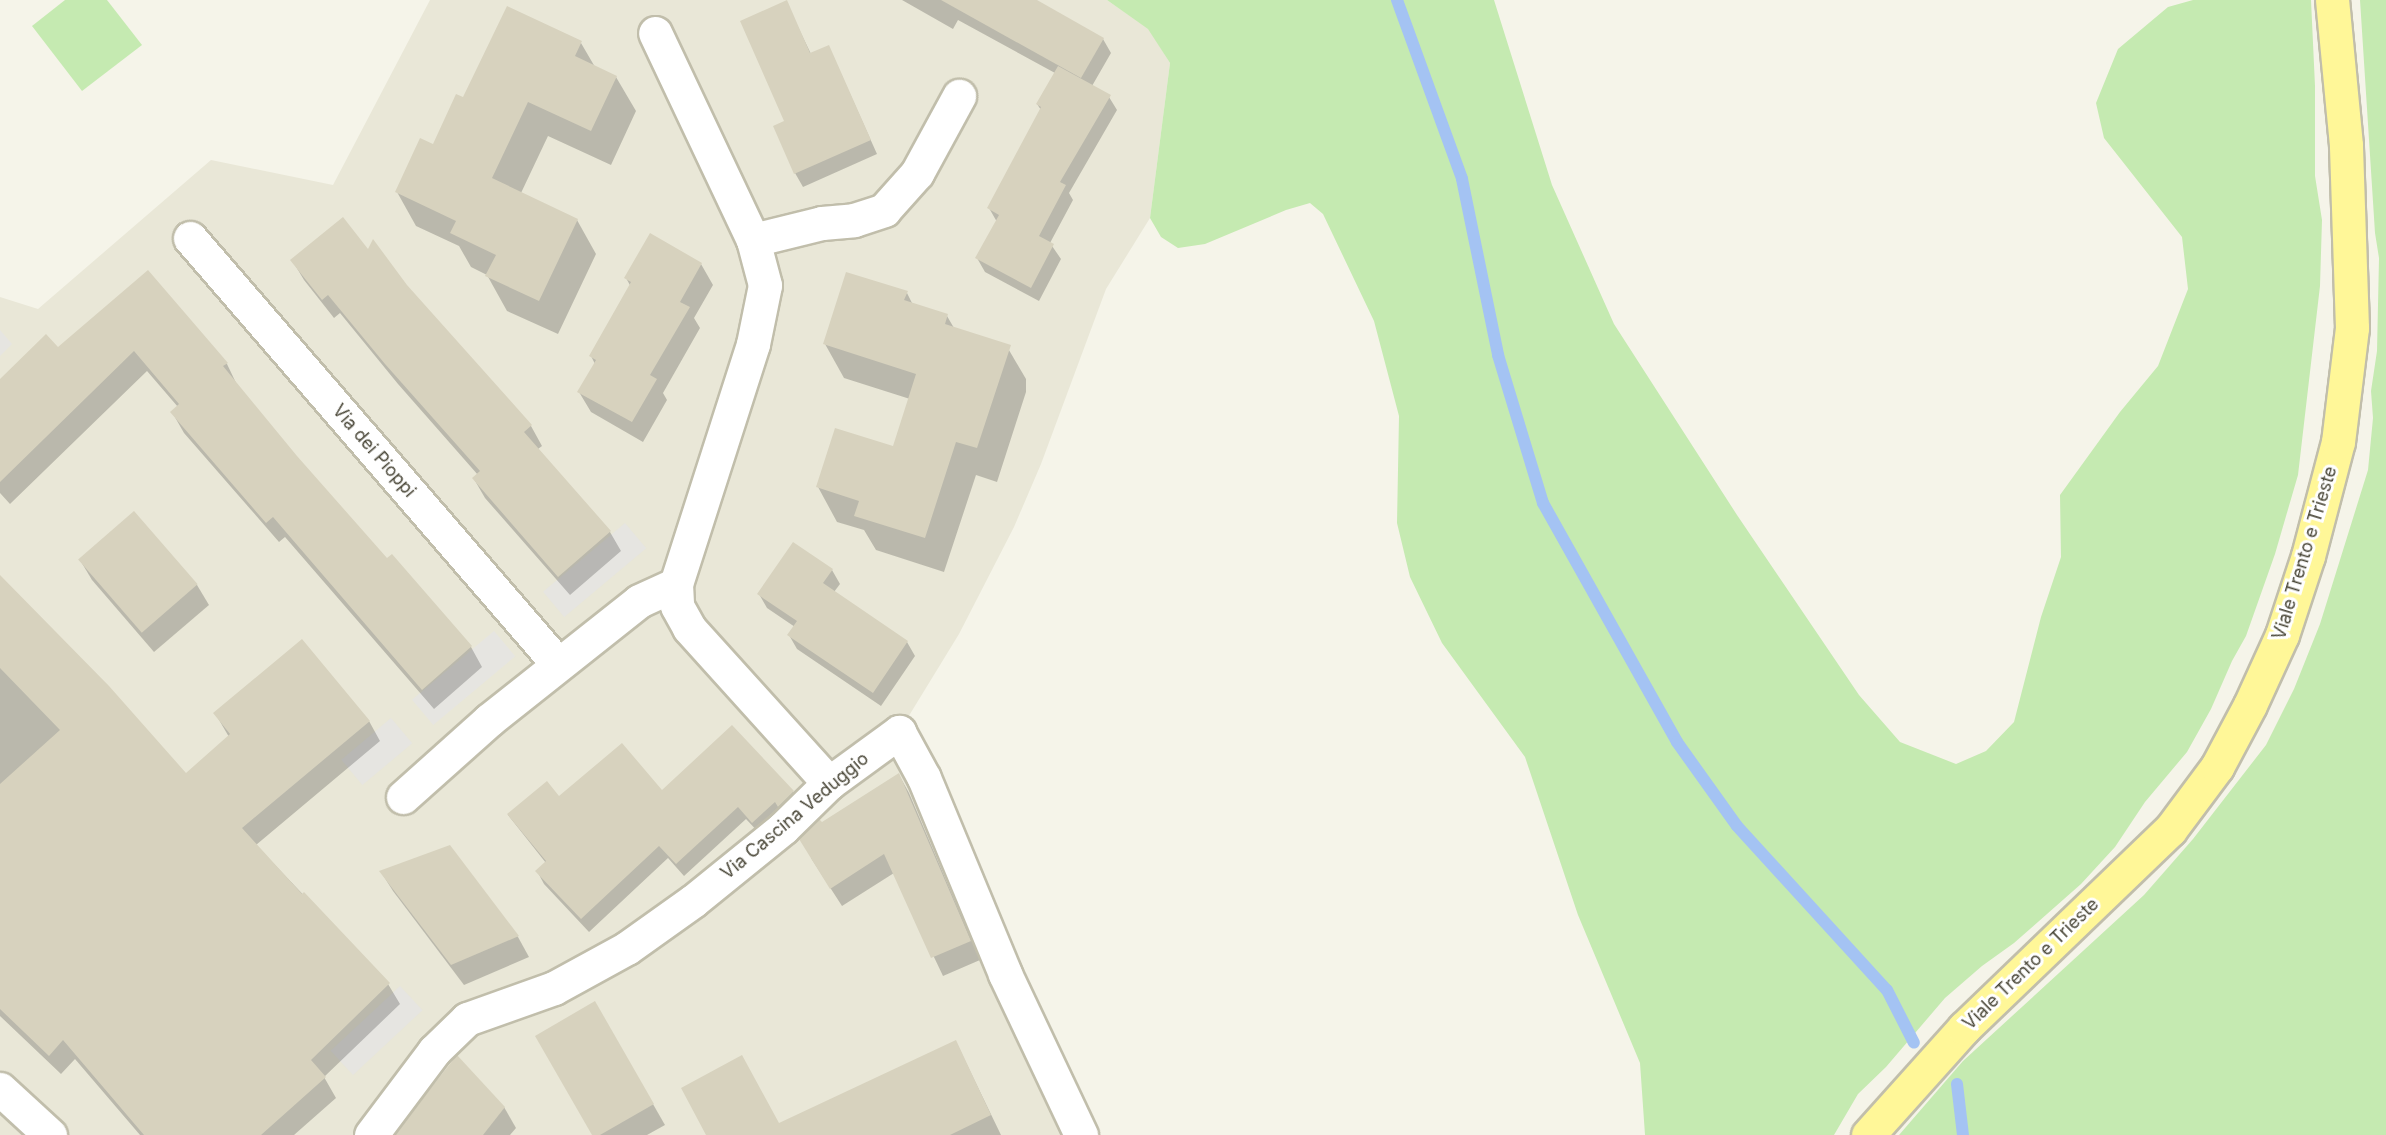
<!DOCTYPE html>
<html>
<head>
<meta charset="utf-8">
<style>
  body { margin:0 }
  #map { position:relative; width:2386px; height:1135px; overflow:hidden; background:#f5f4e9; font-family:Inter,sans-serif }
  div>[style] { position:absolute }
  .residential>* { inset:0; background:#e9e7d7 }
  .green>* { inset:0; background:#c5eab1 }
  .parking>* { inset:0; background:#e6e5e1; transform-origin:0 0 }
  .shadow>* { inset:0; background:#0003 }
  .stream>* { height:12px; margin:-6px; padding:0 6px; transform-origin:6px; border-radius:6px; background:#a4c3f3 }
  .building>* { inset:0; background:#d7d2be; transform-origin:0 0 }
  .roads { filter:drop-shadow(2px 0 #c1beab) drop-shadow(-2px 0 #c1beab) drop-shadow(0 2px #c1beab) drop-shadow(0 -2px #c1beab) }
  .minor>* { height:33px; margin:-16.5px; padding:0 16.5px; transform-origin:16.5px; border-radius:16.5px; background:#fff }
  .major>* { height:33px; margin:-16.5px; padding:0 16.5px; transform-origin:16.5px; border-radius:16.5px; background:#fff798 }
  span { translate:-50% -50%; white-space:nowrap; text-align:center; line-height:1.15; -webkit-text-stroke:6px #fff; paint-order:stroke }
  .street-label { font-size:18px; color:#494637 }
</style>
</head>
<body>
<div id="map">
  <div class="residential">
    <div style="clip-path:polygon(430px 0,1107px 0,1149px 29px,1170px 63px,1150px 218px,1106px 289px,1041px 464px,1014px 527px,959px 634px,899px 732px,1081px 1135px,0 1135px,0 297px,38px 309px,211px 160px,333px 185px)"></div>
  </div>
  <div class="green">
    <div style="clip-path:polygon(65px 0,107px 0,142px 45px,82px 91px,32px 26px)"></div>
    <div style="clip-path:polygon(1107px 0,1494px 0,1552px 185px,1614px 324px,1737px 515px,1859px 695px,1900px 742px,1956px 764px,1986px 751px,2014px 722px,2041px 617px,2061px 557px,2060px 495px,2120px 412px,2158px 366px,2188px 289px,2182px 237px,2104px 138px,2096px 103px,2118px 49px,2168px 7px,2193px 0,2311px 0,2315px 86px,2315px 176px,2322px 220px,2320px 286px,2298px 475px,2275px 554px,2246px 636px,2232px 661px,2211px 709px,2187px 752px,2145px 802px,2115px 847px,2081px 884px,2014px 943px,1982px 966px,1945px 998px,1886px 1067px,1858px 1094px,1834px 1135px,1645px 1135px,1640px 1063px,1578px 915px,1525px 757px,1442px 643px,1410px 577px,1397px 523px,1399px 416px,1374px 321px,1323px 214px,1310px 203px,1286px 210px,1205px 244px,1178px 248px,1161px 237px,1150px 218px,1170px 63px,1148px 29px)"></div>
    <div style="clip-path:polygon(2360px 0,2386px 0,2386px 1135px,1899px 1135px,1963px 1061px,2144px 895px,2193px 839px,2266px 745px,2294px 689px,2320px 624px,2368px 470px,2373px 418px,2371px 391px,2377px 351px,2379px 258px,2375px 233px)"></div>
  </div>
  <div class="parking">
    <div style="clip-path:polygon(0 330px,12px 344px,0 356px)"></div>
    <div style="left:625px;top:523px;width:33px;height:107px;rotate:50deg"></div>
    <div style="left:494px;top:631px;width:33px;height:107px;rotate:50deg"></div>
    <div style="left:391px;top:718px;width:33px;height:65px;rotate:50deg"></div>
    <div style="left:400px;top:986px;width:33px;height:95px;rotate:47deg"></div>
  </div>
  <div class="shadow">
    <div style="clip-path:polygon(902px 0,1034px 0,1103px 39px,1111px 53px,1092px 86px,1109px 97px,1117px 110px,1069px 193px,1073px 200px,1050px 243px,1061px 259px,1039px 301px,985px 272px,977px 258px,997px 222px,989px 208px,1041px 110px,1037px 104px,1055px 73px,958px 20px,953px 29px)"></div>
    <div style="clip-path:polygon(786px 2px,811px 54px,829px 47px,877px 154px,803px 187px,795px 173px,786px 122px)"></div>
    <div style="clip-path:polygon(581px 43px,595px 67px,616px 77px,636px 111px,611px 165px,548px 136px,521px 193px,577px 220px,596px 254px,558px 334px,507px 311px,487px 275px,471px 267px,459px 246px,416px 226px,397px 192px,434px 146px,464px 99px)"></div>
    <div style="clip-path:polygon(650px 235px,701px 264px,713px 285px,694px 318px,700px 328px,663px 393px,667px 400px,643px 442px,591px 412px,579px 392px,595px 364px,591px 356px,631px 287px,626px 278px)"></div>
    <div style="clip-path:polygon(368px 251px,406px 286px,531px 426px,542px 446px,538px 449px,610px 532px,621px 551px,570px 595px,485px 498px,474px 479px,478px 475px,398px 384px,340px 313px,334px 318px,304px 280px,292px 260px)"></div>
    <div style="clip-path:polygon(147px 272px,227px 364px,237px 385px,296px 457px,387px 560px,471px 647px,482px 667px,434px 709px,285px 537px,279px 542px,184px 433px,172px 412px,178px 407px,147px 371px,10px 504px,0 493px,0 381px,58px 349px)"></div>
    <div style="clip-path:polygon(907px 293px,913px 305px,947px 316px,954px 328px,1006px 345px,1026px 379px,1026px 392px,997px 482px,976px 475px,944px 572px,876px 550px,864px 530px,837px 522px,818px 487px,894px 448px,910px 399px,844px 378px,825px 344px)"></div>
    <div style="clip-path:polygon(80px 560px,197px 585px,209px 605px,154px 652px,92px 580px)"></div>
    <div style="clip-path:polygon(832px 570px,840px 584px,834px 592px,907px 642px,915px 656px,881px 706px,797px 649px,789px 635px,795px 627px,767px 608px,759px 594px)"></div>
    <div style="clip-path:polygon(0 577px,186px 776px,229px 737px,215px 713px,369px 721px,380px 741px,256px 845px,388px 984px,400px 1004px,324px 1077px,336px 1098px,294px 1135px,140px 1135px,75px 1059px,61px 1074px,0 1016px)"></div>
    <div style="clip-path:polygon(899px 775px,909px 793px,980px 960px,943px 976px,894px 873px,842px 906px,811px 858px,822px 824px)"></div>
    <div style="clip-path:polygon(662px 792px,793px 792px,800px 805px,761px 835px,746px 819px,684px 876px,668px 858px,589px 932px,544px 884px,537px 871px,546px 863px,508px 815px,559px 798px)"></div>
    <div style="clip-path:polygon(449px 847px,518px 937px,529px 957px,464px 985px,393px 891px,381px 872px)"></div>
    <div style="clip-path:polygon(595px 1003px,665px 1125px,647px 1135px,593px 1135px)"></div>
    <div style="clip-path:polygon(956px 1042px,1001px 1135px,708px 1135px,779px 1125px)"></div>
    <div style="clip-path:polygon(504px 1107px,516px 1128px,510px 1135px,395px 1135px)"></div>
  </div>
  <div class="stream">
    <div style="left:1397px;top:0;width:190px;rotate:70deg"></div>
    <div style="left:1462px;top:179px;width:180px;rotate:78.4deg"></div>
    <div style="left:1498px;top:355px;width:155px;rotate:73.1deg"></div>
    <div style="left:1543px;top:503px;width:274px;rotate:60.7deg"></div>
    <div style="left:1677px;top:742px;width:103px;rotate:54.5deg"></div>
    <div style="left:1737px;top:826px;width:222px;rotate:47.6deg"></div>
    <div style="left:1887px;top:990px;width:59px;rotate:63deg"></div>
    <div style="left:1957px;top:1084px;width:51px;rotate:83.3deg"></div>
  </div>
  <div class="building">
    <div style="clip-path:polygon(787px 0,810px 53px,829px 45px,871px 140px,794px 174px,773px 126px,784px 121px,740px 21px)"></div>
    <div style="clip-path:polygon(941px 0,1037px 0,1104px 38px,1081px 78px)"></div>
    <div style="clip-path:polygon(507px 6px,582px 41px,575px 56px,617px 76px,591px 131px,528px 102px,492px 178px,578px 219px,539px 301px,485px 276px,496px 255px,450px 233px,456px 221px,395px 192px,420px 138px,433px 144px,456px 94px,463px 97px)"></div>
    <div style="clip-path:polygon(1058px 66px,1111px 95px,1060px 182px,1066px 185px,1039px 236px,1054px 244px,1031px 288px,975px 258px,999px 215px,987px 208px,1041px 107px,1036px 104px)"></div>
    <div style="clip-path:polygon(343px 217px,368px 249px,373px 239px,407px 285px,532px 425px,524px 432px,611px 531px,558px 577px,472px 478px,480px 471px,385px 364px,328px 295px,322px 300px,290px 260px)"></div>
    <div style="clip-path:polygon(650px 233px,702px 263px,680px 302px,690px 307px,650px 375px,657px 379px,632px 422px,577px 392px,596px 360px,589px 356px,631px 282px,624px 278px)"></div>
    <div style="clip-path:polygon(148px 270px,228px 363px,223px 366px,297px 456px,387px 558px,392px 554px,472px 646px,422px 690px,273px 517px,266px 523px,170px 412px,179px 404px,134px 351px,0 482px,0 379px,46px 334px,58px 347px)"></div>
    <div style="clip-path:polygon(846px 272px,908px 291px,904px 300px,948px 314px,945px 324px,1011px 345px,977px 448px,956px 442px,925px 538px,854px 516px,859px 501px,816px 487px,835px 428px,893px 446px,916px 374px,823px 344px)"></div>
    <div style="left:134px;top:511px;width:97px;height:74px;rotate:49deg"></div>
    <div style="clip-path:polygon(793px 542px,833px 569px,823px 583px,908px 641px,873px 693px,787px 635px,797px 621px,757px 594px)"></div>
    <div style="clip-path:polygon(0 575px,109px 686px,186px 773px,230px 734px,213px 713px,302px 639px,370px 721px,242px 828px,302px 894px,304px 892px,390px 983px,311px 1060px,326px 1077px,261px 1135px,144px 1135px,63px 1040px,49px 1056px,0 1009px,0 784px,60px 730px,0 668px)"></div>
    <div style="clip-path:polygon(732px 725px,794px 791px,778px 807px,775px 802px,752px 823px,738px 807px,676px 864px,659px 846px,581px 919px,535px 871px,546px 861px,507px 814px,547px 781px,559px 796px,622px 743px,662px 790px)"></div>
    <div style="clip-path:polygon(899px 773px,971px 941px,931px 958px,884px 854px,830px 889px,799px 839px,819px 819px,822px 822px)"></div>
    <div style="clip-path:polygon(450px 845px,519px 936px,451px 965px,379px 871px)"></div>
    <div style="clip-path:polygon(595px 1001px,654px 1104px,600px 1135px,592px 1135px,535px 1036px)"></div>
    <div style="clip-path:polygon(956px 1040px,991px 1115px,950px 1135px,706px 1135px,681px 1088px,742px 1055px,779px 1123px)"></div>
    <div style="clip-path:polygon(457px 1055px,505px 1107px,483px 1135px,394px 1135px)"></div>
  </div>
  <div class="roads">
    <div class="minor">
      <div style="left:190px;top:238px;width:563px;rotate:49.18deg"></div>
      <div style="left:753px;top:240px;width:71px;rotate:-13.8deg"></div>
      <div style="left:822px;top:223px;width:32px;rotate:-5deg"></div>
      <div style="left:854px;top:220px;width:32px;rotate:-18deg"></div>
      <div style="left:884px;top:210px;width:50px;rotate:-48.3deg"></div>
      <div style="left:917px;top:173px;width:88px;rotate:-61.4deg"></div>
      <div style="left:676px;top:584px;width:22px;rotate:87deg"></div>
      <div style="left:677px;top:606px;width:25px;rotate:61deg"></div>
      <div style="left:689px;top:628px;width:209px;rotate:47.9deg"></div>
      <div style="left:403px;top:797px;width:115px;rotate:-41.8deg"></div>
      <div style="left:489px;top:720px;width:191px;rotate:-38.4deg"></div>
      <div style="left:639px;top:601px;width:41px;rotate:-24.7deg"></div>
      <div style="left:676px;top:584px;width:252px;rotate:-72.2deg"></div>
      <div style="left:753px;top:344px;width:60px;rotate:-78.5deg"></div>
      <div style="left:765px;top:285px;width:47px;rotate:-104.9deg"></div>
      <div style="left:753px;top:240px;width:229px;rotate:-115.3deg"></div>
      <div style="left:0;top:1089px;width:68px;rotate:42.6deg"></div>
      <div style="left:371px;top:1135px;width:105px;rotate:-53.1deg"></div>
      <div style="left:434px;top:1051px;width:46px;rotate:-44.1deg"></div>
      <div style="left:467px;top:1019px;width:92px;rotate:-19.6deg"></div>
      <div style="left:554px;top:988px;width:83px;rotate:-28.7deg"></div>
      <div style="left:627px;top:948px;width:81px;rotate:-35.5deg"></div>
      <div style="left:693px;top:901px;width:116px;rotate:-39deg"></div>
      <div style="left:783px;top:828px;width:64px;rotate:-44.4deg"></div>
      <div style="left:829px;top:783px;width:87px;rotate:-36.1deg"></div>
      <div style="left:899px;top:732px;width:52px;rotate:61.5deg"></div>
      <div style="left:924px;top:778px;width:212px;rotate:67.5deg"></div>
      <div style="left:1005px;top:974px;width:178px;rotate:64.7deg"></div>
    </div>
    <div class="major">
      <div style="left:1868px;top:1135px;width:144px;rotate:-48.1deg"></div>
      <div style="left:1964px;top:1028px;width:286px;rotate:-43.9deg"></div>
      <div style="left:2170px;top:830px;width:79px;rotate:-53.3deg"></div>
      <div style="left:2217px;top:767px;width:70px;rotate:-62deg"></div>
      <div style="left:2250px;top:705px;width:77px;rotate:-65.4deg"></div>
      <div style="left:2282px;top:635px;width:83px;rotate:-71.8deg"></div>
      <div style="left:2308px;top:556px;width:118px;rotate:-75.3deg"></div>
      <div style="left:2338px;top:442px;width:115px;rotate:-83deg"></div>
      <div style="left:2352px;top:328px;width:183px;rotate:-91.9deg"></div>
      <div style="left:2346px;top:145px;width:146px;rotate:-95.5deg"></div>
    </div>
  </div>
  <div class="street-label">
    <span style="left:374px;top:451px;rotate:49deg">Via dei Pioppi</span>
    <span style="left:2305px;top:553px;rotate:-73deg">Viale Trento e Trieste</span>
    <span style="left:795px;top:816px;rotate:-40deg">Via Cascina Veduggio</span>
    <span style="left:2031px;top:964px;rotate:-44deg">Viale Trento e Trieste</span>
  </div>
</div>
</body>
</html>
